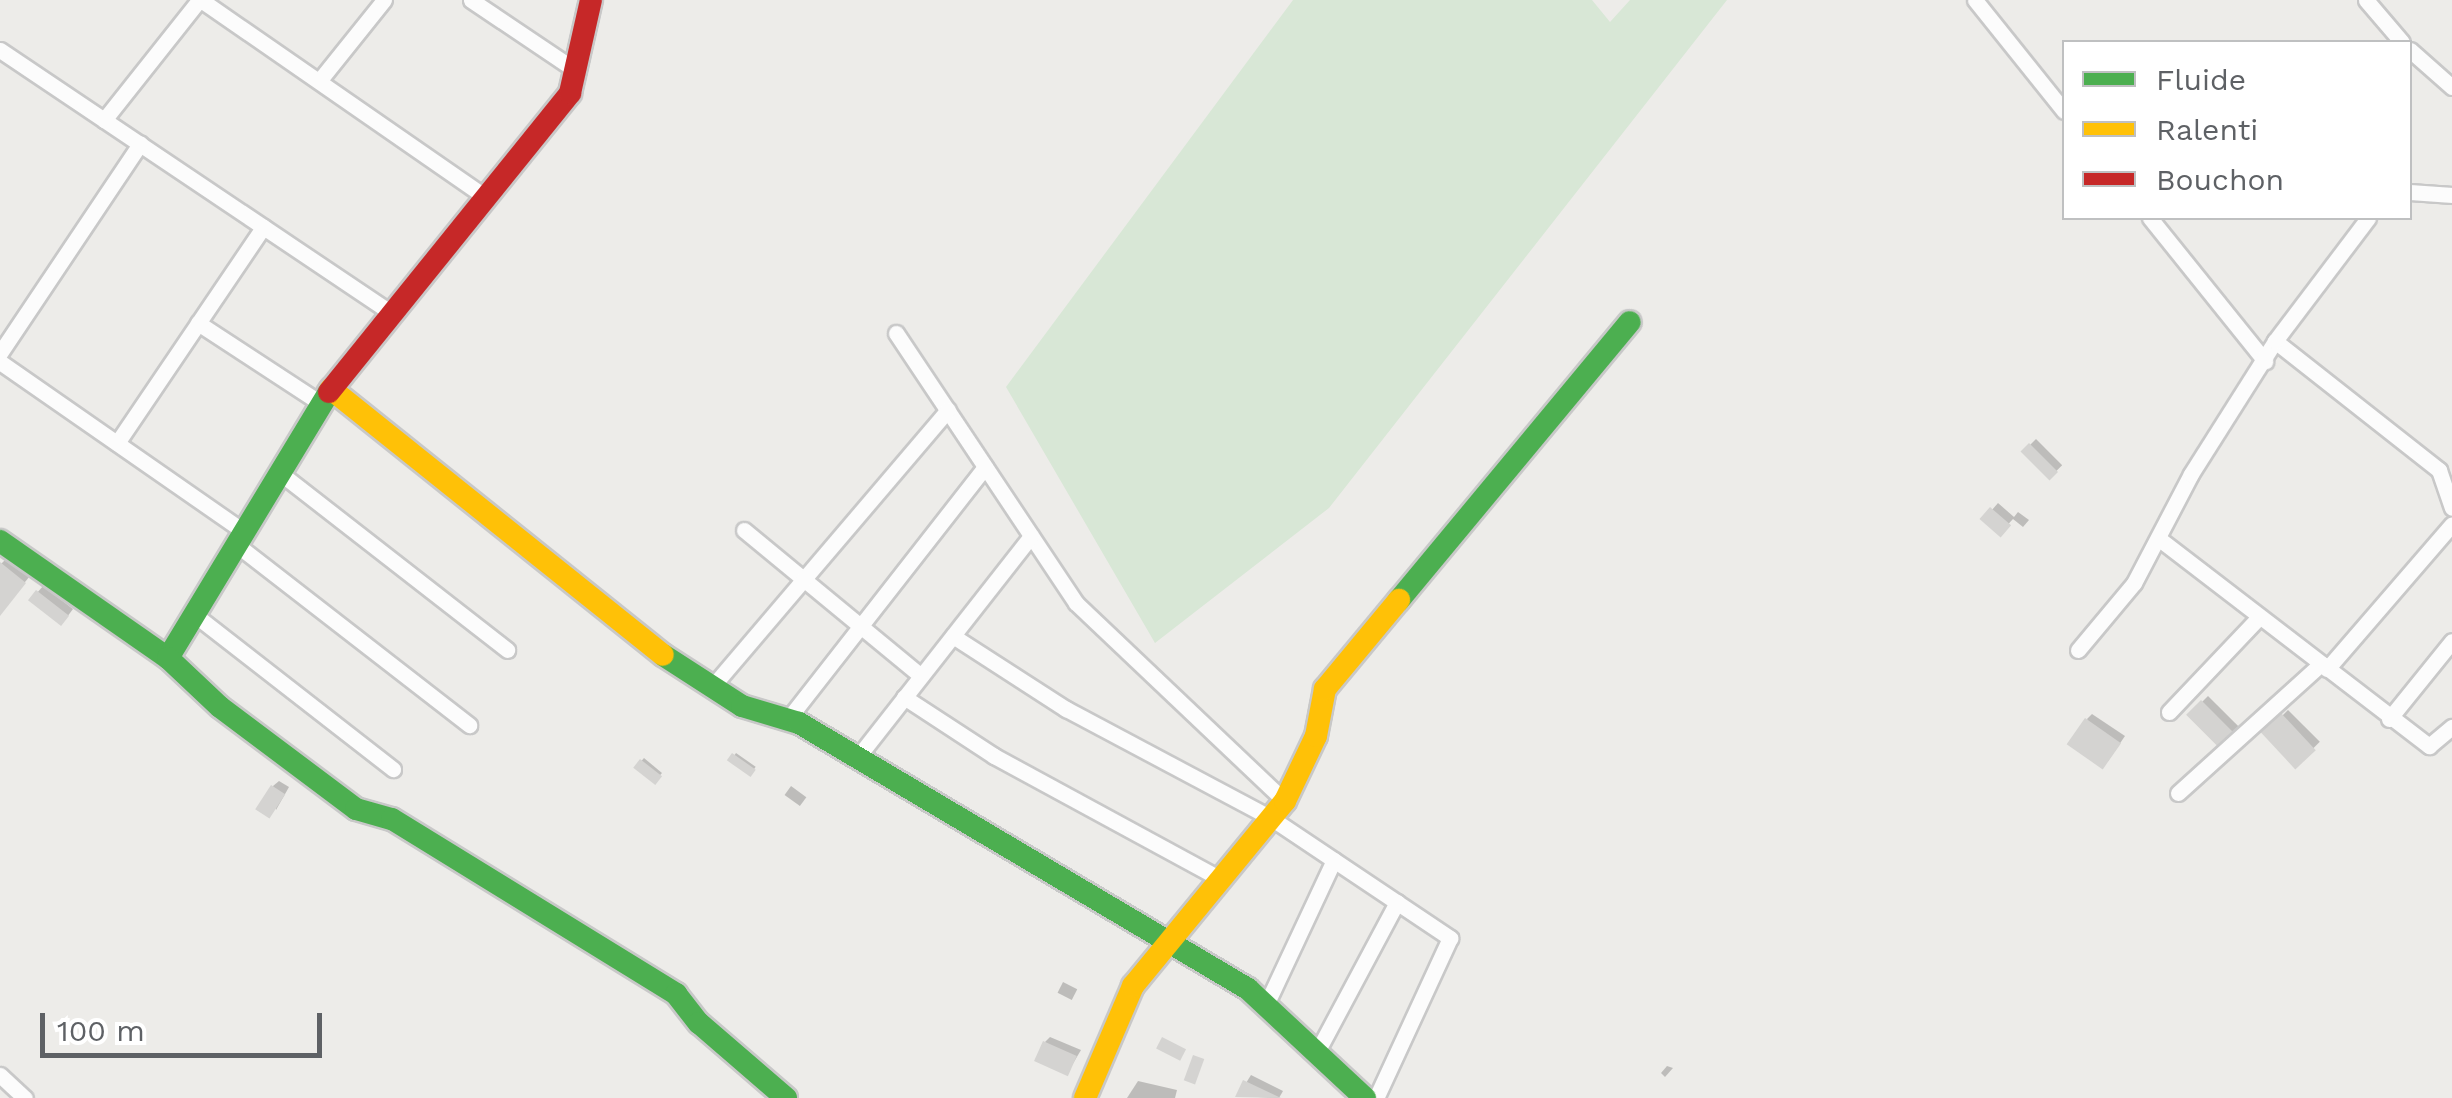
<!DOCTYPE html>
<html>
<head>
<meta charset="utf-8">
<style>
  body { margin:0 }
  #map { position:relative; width:2452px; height:1098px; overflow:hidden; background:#edece9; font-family:"Work Sans",sans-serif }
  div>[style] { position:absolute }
  .green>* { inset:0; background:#d8e7d6 }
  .shadow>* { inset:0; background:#0003; transform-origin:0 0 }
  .building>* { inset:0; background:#d4d3d1; transform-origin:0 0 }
  .roads { filter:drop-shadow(2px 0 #c8c8c8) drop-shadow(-2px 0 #c8c8c8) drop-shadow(0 2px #c8c8c8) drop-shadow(0 -2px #c8c8c8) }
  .street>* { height:15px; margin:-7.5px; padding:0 7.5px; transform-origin:7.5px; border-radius:7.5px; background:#fcfcfc }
  .fast>* { height:22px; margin:-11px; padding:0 11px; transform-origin:11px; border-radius:11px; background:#4caf50 }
  .slow>* { height:22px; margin:-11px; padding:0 11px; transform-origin:11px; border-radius:11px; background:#ffc107 }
  .jam>* { height:22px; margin:-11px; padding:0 11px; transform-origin:11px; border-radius:11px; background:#c62828 }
  span { translate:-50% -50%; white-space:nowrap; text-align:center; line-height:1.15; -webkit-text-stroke:8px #fff; paint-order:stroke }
  .legend { position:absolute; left:2062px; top:40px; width:350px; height:180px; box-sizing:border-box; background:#fff; border:2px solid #bfc0c1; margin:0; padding:12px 18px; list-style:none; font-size:30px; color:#5e6165 }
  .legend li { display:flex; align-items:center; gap:20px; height:50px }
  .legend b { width:50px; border:2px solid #bfc0c1 }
  .scale { position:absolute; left:40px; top:1013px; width:282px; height:45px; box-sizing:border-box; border:5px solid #5e6165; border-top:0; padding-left:12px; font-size:30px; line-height:35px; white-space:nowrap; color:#5e6165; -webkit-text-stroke:8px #fff; paint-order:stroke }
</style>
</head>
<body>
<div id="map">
  <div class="green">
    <div style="clip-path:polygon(1293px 0,1592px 0,1610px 22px,1630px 0,1727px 0,1329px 508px,1155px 643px,1006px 387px)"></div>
  </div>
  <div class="shadow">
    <div style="left:2036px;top:439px;width:37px;height:17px;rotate:45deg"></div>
    <div style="clip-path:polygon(1998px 503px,2014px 517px,2018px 512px,2029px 520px,2023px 527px,2013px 519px,2000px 533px,1984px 519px)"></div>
    <div style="clip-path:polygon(7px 558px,30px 576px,0 612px,0 565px)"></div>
    <div style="clip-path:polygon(43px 586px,73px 609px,67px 617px,31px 600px)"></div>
    <div style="left:2208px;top:696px;width:44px;height:27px;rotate:45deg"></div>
    <div style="left:2288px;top:710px;width:45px;height:33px;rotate:45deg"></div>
    <div style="clip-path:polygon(2092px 714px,2125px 736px,2108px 761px,2087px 719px)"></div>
    <div style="left:736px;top:753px;width:24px;height:9px;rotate:35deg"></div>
    <div style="clip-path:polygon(644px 758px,662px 773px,655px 781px,636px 767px)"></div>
    <div style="clip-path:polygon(279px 781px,289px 787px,276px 810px,273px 786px)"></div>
    <div style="left:791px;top:786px;width:19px;height:11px;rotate:36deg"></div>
    <div style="left:1063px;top:982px;width:16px;height:12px;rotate:27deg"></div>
    <div style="clip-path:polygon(1050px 1037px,1081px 1050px,1068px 1072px,1045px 1042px)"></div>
    <div style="clip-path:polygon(1667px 1066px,1673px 1068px,1665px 1077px,1661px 1073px)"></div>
    <div style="clip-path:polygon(1251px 1075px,1283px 1091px,1279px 1098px,1238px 1096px)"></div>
    <div style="clip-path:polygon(1138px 1081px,1177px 1090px,1175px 1098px,1127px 1098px)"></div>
  </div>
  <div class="building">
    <div style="left:2029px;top:443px;width:41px;height:12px;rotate:45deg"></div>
    <div style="left:1990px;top:507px;width:28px;height:16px;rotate:41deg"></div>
    <div style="clip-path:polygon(0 562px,26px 583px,0 616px)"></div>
    <div style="left:36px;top:590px;width:42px;height:13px;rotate:38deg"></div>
    <div style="left:2201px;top:700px;width:48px;height:21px;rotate:45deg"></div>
    <div style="left:2281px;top:713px;width:51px;height:28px;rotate:47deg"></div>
    <div style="left:2085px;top:718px;width:44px;height:32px;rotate:35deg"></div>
    <div style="left:732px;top:753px;width:29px;height:9px;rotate:35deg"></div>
    <div style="left:640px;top:759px;width:28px;height:11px;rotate:38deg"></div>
    <div style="left:271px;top:785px;width:17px;height:29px;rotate:33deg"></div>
    <div style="left:1162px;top:1037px;width:27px;height:13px;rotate:27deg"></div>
    <div style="left:1043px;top:1041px;width:37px;height:22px;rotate:24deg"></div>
    <div style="left:1193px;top:1055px;width:12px;height:27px;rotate:20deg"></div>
    <div style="clip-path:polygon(1243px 1080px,1281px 1098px,1235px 1097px)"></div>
  </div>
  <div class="roads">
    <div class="street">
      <div style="left:201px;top:0;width:346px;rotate:34.7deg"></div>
      <div style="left:471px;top:0;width:125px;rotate:33.9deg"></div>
      <div style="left:1975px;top:0;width:142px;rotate:51.3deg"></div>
      <div style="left:2366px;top:0;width:55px;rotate:49.4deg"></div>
      <div style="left:0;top:50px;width:472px;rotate:33.9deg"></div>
      <div style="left:2410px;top:50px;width:56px;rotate:41.4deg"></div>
      <div style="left:319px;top:81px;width:104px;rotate:-51.3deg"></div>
      <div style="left:104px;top:120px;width:153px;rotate:-51.6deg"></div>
      <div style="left:2410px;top:192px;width:42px;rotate:4.1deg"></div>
      <div style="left:2150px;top:218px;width:184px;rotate:51.2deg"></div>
      <div style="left:198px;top:323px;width:148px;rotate:33.2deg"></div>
      <div style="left:896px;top:333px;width:324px;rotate:56.3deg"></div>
      <div style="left:1076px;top:603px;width:288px;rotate:43.5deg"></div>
      <div style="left:2275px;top:341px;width:209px;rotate:38.2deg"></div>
      <div style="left:2439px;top:470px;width:40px;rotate:71.1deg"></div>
      <div style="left:0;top:353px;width:252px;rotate:-56.2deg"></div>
      <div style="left:0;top:362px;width:298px;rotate:34.8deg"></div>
      <div style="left:117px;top:443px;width:261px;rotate:-55.9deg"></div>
      <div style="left:280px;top:473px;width:288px;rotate:37.9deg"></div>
      <div style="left:744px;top:530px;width:229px;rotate:39.5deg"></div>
      <div style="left:2158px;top:538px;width:342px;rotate:37.5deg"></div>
      <div style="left:2429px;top:746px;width:30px;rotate:-40deg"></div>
      <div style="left:237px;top:545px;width:294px;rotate:37.8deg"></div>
      <div style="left:195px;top:615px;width:251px;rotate:37.9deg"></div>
      <div style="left:953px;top:636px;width:135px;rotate:32.9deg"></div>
      <div style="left:1066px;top:709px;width:232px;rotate:28deg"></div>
      <div style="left:1271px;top:818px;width:216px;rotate:33.8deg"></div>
      <div style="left:1450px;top:938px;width:176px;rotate:114.8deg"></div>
      <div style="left:2078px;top:650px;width:87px;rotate:-50.1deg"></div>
      <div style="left:2134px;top:583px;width:123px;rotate:-62.4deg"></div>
      <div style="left:2191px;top:474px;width:157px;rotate:-57.7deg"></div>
      <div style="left:2275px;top:341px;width:154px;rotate:-52.9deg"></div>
      <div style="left:2327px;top:669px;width:191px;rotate:-49.2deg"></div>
      <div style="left:712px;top:687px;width:364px;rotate:-49.6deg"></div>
      <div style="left:904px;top:697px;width:108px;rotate:33.2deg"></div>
      <div style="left:994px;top:756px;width:260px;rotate:28.5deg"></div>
      <div style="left:2169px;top:712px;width:131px;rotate:-46.5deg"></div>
      <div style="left:788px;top:719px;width:320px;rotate:-52deg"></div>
      <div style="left:2389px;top:719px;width:100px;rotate:-51.1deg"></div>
      <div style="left:857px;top:758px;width:282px;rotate:-51.9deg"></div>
      <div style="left:2178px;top:793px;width:193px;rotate:-42.1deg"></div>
      <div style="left:1266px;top:1005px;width:160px;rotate:-64.9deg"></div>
      <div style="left:1317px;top:1052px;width:170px;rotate:-61.9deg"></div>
      <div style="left:0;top:1075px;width:34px;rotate:43deg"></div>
    </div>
    <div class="fast">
      <div style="left:0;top:541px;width:205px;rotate:34.9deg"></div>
      <div style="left:168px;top:658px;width:311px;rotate:-58.8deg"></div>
      <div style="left:1399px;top:600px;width:361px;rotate:-50.3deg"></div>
      <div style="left:663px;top:655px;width:94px;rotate:32.8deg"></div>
      <div style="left:742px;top:706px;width:59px;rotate:16.6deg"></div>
      <div style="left:799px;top:723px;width:522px;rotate:30.64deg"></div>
      <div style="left:1248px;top:989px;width:160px;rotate:43deg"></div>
      <div style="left:168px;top:658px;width:71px;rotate:43.3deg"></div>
      <div style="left:220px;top:707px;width:170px;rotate:36.9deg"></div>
      <div style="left:356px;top:809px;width:37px;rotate:16deg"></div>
      <div style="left:392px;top:819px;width:334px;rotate:31.6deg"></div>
      <div style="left:676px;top:994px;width:37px;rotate:52deg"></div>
      <div style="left:699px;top:1023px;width:115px;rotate:40.8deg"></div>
    </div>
    <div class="slow">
      <div style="left:331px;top:389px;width:425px;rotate:38.7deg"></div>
      <div style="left:1085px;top:1098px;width:122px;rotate:-66.8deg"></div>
      <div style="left:1133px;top:986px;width:239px;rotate:-50.6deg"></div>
      <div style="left:1285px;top:801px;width:72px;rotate:-64.5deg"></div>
      <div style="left:1316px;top:736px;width:48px;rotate:-79.2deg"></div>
      <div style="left:1325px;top:689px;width:116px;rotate:-50.3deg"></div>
    </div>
    <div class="jam">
      <div style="left:329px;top:392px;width:384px;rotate:-51.1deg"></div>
      <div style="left:570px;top:93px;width:95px;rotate:-77.3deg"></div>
    </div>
  </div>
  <ul class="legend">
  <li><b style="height:12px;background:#4caf50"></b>Fluide</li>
  <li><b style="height:12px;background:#ffc107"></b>Ralenti</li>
  <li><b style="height:12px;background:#c62828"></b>Bouchon</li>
  </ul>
  <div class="scale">100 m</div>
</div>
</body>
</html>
